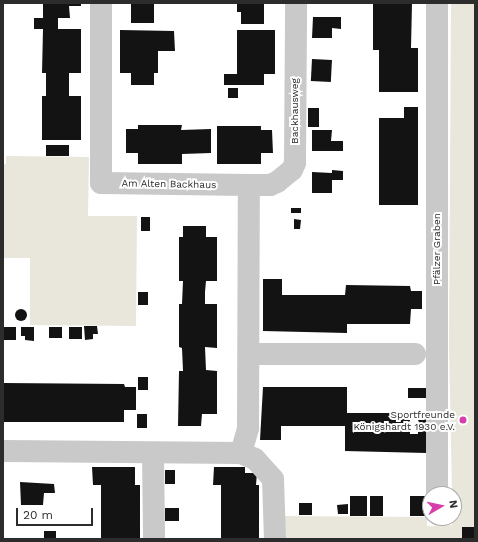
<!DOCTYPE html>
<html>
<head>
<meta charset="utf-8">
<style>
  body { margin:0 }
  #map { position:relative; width:478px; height:542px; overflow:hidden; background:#fff; font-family:"Work Sans",sans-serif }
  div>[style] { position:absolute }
  .green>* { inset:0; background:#e9e6db }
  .building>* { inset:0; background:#131313; transform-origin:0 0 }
  .round { border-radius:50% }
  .minor>* { height:22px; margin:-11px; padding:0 11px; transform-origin:11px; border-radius:11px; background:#c9c9c9 }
  .dots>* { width:11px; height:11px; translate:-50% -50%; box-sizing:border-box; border:2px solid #fff; border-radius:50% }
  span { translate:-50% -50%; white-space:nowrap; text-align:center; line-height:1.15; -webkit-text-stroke:4px #fff; paint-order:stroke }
  .street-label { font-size:10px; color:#2c2c2c }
  .poi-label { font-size:10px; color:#2c2c2c }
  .right { translate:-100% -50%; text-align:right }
  .frame { position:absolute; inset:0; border:4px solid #2c2c2c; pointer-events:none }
  .north { position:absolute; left:422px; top:486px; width:40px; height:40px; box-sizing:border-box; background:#fff; border:1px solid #ababab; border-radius:50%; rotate:81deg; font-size:11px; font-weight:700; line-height:16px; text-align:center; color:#2c2c2c }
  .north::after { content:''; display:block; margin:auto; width:14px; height:18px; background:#d53daa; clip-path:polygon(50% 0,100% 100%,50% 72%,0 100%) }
  .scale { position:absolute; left:16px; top:508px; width:77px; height:18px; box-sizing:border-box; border:2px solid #2c2c2c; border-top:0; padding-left:5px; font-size:12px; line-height:14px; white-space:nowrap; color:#2c2c2c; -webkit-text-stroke:3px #fff; paint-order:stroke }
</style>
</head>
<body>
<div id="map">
  <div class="green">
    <div style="clip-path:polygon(451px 3px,475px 3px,475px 539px,281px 539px,280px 516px,427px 517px,427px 526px,452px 525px,454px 494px,452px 494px,449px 344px)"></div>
    <div style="clip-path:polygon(6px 156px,89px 157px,88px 216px,137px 216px,136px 326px,30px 325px,30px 258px,3px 258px,3px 164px,6px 164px)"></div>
  </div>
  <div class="building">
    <div style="clip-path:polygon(43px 3px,81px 3px,81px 6px,69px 6px,70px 18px,58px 18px,58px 29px,81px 29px,81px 73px,69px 73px,69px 96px,81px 96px,81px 140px,42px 140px,42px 96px,46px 96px,46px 73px,42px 73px,43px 29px,34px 29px,34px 18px,43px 18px)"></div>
    <div style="left:131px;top:3px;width:23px;height:20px"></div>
    <div style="clip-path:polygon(237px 3px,264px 3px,264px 24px,241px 24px,241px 12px,237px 12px)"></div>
    <div style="clip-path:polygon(373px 3px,412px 3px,411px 48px,418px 48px,418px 92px,379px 92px,379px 50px,373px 50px)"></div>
    <div style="clip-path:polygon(313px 17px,341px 17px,341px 29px,332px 28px,332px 38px,312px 38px)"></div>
    <div style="clip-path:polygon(120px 30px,174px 31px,175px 51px,158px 51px,158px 73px,154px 73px,154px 85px,131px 85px,131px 73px,120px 73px)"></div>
    <div style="clip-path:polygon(237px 30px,275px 30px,275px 74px,264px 74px,264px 85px,224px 85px,224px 74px,237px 74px)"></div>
    <div style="left:312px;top:59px;width:20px;height:22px;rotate:3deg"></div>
    <div style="left:228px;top:88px;width:10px;height:10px"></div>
    <div style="clip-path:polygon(404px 107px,418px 107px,418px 205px,379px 205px,379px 118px,404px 118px)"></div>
    <div style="left:308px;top:108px;width:11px;height:19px"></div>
    <div style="clip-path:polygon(138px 125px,182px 125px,181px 130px,211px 129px,211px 153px,182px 154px,182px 164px,138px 164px,138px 153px,126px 153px,126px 129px,138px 129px)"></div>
    <div style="clip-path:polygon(217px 126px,261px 126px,261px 130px,272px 130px,273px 153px,261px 153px,261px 164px,217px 164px)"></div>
    <div style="clip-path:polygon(312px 130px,332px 130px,331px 141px,343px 141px,343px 151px,312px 151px)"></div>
    <div style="left:46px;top:145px;width:23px;height:11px"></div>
    <div style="clip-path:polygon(332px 170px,343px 171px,343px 180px,332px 180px,332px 193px,312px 193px,312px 172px,332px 173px)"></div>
    <div style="left:291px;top:208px;width:10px;height:5px"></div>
    <div style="left:141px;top:217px;width:9px;height:14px"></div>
    <div style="clip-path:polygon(294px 219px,301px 220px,300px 229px,294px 229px)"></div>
    <div style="clip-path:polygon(183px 226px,206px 226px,206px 237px,217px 237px,217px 281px,206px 281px,205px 292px,205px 304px,217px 304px,217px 348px,205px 347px,206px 370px,217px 371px,217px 414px,202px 414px,201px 426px,178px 426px,179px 371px,183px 371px,182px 348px,179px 347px,179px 304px,182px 304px,183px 281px,179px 281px,179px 237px,183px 237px)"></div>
    <div style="clip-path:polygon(263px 279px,282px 279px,282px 295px,345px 295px,346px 285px,410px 286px,411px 291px,422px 291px,422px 309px,411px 309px,410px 324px,347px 324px,347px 333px,263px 331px)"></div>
    <div style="left:138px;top:292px;width:10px;height:13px"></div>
    <div class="round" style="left:15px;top:309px;width:12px;height:12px"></div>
    <div style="clip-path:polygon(84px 326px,97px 326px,98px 334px,93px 334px,93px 339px,85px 340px)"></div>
    <div style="left:16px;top:327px;width:13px;height:13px;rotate:90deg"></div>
    <div style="clip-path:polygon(21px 327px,34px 327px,34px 341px,25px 340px,25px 336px,21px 336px)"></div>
    <div style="left:49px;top:327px;width:13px;height:11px"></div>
    <div style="left:69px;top:327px;width:13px;height:12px"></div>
    <div style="left:138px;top:377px;width:10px;height:13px"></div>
    <div style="clip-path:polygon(3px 383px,124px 384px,125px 387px,136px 387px,136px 410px,124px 410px,124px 422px,3px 422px)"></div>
    <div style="clip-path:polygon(263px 387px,347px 387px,347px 413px,410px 413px,410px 434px,418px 434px,418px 415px,427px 415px,426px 453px,345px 451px,345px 426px,281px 426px,281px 440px,260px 440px)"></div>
    <div style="left:408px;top:388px;width:19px;height:10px"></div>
    <div style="left:137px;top:414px;width:10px;height:14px"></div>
    <div style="clip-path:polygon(92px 467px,135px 467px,135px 485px,140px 485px,140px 539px,101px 539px,101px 485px,93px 485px)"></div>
    <div style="clip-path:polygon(214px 467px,245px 467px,245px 473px,257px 473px,256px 485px,259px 485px,259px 539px,221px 539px,221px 485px,213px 485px)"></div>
    <div style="left:165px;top:470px;width:10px;height:14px"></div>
    <div style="clip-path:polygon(20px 482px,54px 484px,55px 493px,44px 493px,43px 505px,21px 505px)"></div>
    <div style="left:350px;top:496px;width:17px;height:20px"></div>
    <div style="left:370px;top:496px;width:13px;height:20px"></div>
    <div style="left:410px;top:496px;width:15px;height:20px"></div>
    <div style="left:299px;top:503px;width:13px;height:12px"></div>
    <div style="clip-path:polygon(348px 504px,348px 514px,338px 514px,337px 505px)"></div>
    <div style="left:165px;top:508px;width:14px;height:13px"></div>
    <div style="left:462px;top:527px;width:13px;height:12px"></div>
    <div style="left:44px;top:531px;width:12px;height:8px"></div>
  </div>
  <div class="minor">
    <div style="left:437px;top:3px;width:491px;rotate:90deg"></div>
    <div style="left:249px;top:185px;width:21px"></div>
    <div style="left:270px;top:185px;width:8px;rotate:-23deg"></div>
    <div style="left:277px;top:182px;width:19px;rotate:-39deg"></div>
    <div style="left:292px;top:170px;width:8px;rotate:-67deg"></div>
    <div style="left:295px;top:163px;width:160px;rotate:-89.6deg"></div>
    <div style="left:250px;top:354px;width:165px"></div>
    <div style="left:3px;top:451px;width:238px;rotate:0.5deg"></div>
    <div style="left:241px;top:453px;width:26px;rotate:-74deg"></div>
    <div style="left:248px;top:428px;width:243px;rotate:-89.8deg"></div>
    <div style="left:249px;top:185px;width:148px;rotate:-179.2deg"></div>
    <div style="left:101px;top:183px;width:180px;rotate:-90deg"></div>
    <div style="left:153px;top:453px;width:86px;rotate:89.3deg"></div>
    <div style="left:241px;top:453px;width:15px;rotate:23deg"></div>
    <div style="left:255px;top:459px;width:27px;rotate:48deg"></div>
    <div style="left:273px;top:479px;width:60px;rotate:88.1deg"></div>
  </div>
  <div class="dots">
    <div style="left:463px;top:420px;background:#d53daa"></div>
  </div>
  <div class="street-label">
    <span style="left:295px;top:111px;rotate:-90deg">Backhausweg</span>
    <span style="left:169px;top:184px;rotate:1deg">Am Alten Backhaus</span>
    <span style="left:437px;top:249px;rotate:-90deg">Pfälzer Graben</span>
  </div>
  <div class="poi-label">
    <span class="right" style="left:455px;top:420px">Sportfreunde<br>Königshardt 1930 e.V.</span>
  </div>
  <div class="frame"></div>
  <div class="north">N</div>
  <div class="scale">20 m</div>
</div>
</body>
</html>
